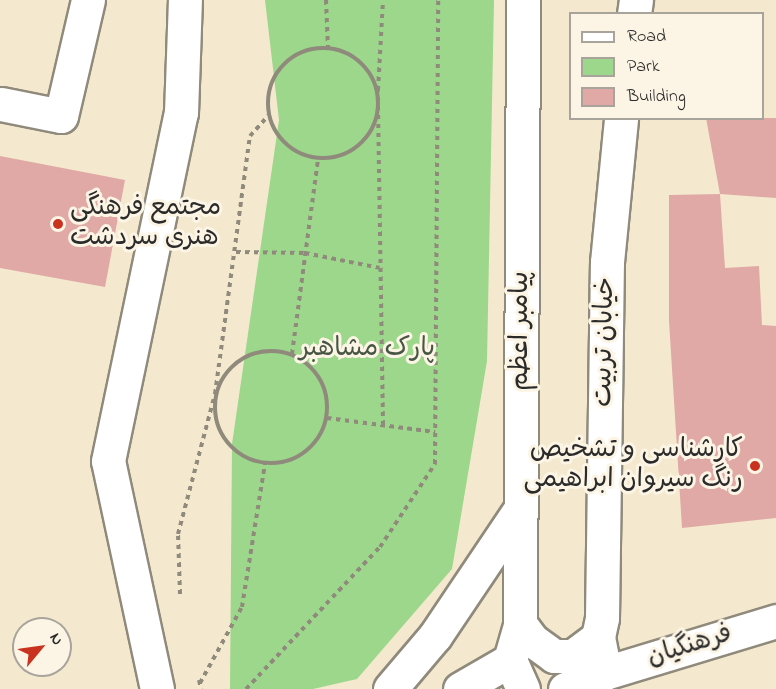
<!DOCTYPE html>
<html>
<head>
<meta charset="utf-8">
<style>
  body { margin:0 }
  #map { position:relative; width:776px; height:689px; overflow:hidden; background:#f4e9ce; font-family:"Indie Flower","Playpen Sans Arabic",sans-serif }
  div>[style] { position:absolute }
  .green>* { inset:0; background:#9cd78b }
  .building>* { inset:0; background:#e0a9a5 }
  .path>* { height:4px; margin-top:-2px; transform-origin:0; background:repeating-linear-gradient(90deg,#908a7c 0 4.5px,transparent 0 9px) }
  .path>.ring { margin:-2px; padding:0; box-sizing:content-box; background:none; border:4px solid #908a7c; border-radius:50% }
  .roads { filter:drop-shadow(2px 0 #908a7c) drop-shadow(-2px 0 #908a7c) drop-shadow(0 2px #908a7c) drop-shadow(0 -2px #908a7c) }
  .street>* { height:33px; margin:-16.5px; padding:0 16.5px; transform-origin:16.5px; border-radius:16.5px; background:#fff }
  .secondary>* { height:33px; margin:-16.5px; padding:0 16.5px; transform-origin:16.5px; border-radius:16.5px; background:#fff }
  .dots>* { width:16px; height:16px; translate:-50% -50%; box-sizing:border-box; border:3px solid #fcf5e5; border-radius:50% }
  span { translate:-50% -50%; white-space:nowrap; text-align:center; line-height:1.15; -webkit-text-stroke:6px #fcf5e5; paint-order:stroke }
  .poi-label { font-size:26px; color:#2b2b2b }
  .left { translate:0 -50%; text-align:left }
  .right { translate:-100% -50%; text-align:right }
  .street-label { font-size:26px; color:#2b2b2b }
  .park-label { font-size:26px; color:#475643 }
  .legend { position:absolute; left:569px; top:12px; width:195px; height:108px; box-sizing:border-box; background:#fcf5e5; border:2px solid #a8a49b; margin:0; padding:8px 10px; list-style:none; font-size:18px; color:#2b2b2b }
  .legend li { display:flex; align-items:center; gap:12px; height:30px }
  .legend b { width:30px; border:2px solid #a8a49b }
  .north { position:absolute; left:12px; top:617px; width:60px; height:60px; box-sizing:border-box; background:#fcf5e5; border:2px solid #a8a49b; border-radius:50%; rotate:61deg; font-size:16px; font-weight:700; line-height:24px; text-align:center; color:#2b2b2b }
  .north::after { content:''; display:block; margin:auto; width:21px; height:27px; background:#c8321e; clip-path:polygon(50% 0,100% 100%,50% 72%,0 100%) }
</style>
</head>
<body>
<div id="map">
  <div class="green">
    <div style="clip-path:polygon(265px 0,494px 0,487px 361px,452px 569px,357px 679px,313px 689px,230px 689px,232px 444px,279px 120px)"></div>
  </div>
  <div class="building">
    <div style="clip-path:polygon(706px 118px,776px 118px,776px 198px,720px 194px)"></div>
    <div style="clip-path:polygon(0 156px,125px 180px,105px 287px,0 268px)"></div>
    <div style="clip-path:polygon(720px 194px,725px 268px,759px 266px,762px 325px,776px 326px,776px 518px,682px 528px,669px 321px,669px 195px)"></div>
  </div>
  <div class="path">
    <div style="left:326px;top:0;width:47px;rotate:87.6deg"></div>
    <div class="ring" style="left:268px;top:48px;width:106px;height:106px"></div>
    <div style="left:236px;top:252px;width:69px;rotate:0.8deg"></div>
    <div style="left:305px;top:253px;width:76px;rotate:11.3deg"></div>
    <div class="ring" style="left:215px;top:351px;width:108px;height:108px"></div>
    <div style="left:292px;top:354px;width:197px;rotate:-82.4deg"></div>
    <div style="left:327px;top:418px;width:109px;rotate:7.4deg"></div>
    <div style="left:383px;top:425px;width:335px;rotate:-90.9deg"></div>
    <div style="left:378px;top:90px;width:90px;rotate:-86.8deg"></div>
    <div style="left:180px;top:594px;width:60px;rotate:-91.9deg"></div>
    <div style="left:178px;top:534px;width:145px;rotate:-75.2deg"></div>
    <div style="left:215px;top:394px;width:260px;rotate:-82.3deg"></div>
    <div style="left:250px;top:136px;width:28px;rotate:-48deg"></div>
    <div style="left:199px;top:680px;width:9px;rotate:77deg"></div>
    <div style="left:200px;top:683px;width:87px;rotate:-61.1deg"></div>
    <div style="left:242px;top:607px;width:145px;rotate:-80.9deg"></div>
    <div style="left:246px;top:689px;width:195px;rotate:-46.7deg"></div>
    <div style="left:380px;top:547px;width:100px;rotate:-56.5deg"></div>
    <div style="left:435px;top:464px;width:464px;rotate:-89.6deg"></div>
  </div>
  <div class="roads">
    <div class="street">
      <div style="left:1px;top:104px;width:61px;rotate:11.3deg"></div>
      <div style="left:61px;top:116px;width:119px;rotate:-76.9deg"></div>
      <div style="left:157px;top:689px;width:233px;rotate:-102.1deg"></div>
      <div style="left:108px;top:461px;width:356px;rotate:-78.2deg"></div>
      <div style="left:181px;top:113px;width:113px;rotate:-88deg"></div>
    </div>
    <div class="secondary">
      <div style="left:634px;top:14px;width:14px;rotate:-82deg"></div>
      <div style="left:520px;top:624px;width:20px;rotate:53deg"></div>
      <div style="left:532px;top:640px;width:27px;rotate:36deg"></div>
      <div style="left:554px;top:656px;width:19px"></div>
      <div style="left:573px;top:656px;width:31px;rotate:-37deg"></div>
      <div style="left:510px;top:660px;width:37px;rotate:-74deg"></div>
      <div style="left:520px;top:624px;width:624px;rotate:-89.72deg"></div>
      <div style="left:510px;top:660px;width:32px;rotate:66deg"></div>
      <div style="left:605px;top:673px;width:37px;rotate:-101deg"></div>
      <div style="left:598px;top:637px;width:19px;rotate:-78deg"></div>
      <div style="left:602px;top:618px;width:356px;rotate:-89.2deg"></div>
      <div style="left:607px;top:262px;width:145px;rotate:-84.4deg"></div>
      <div style="left:390px;top:689px;width:70px;rotate:-49.7deg"></div>
      <div style="left:435px;top:636px;width:154px;rotate:-56.1deg"></div>
      <div style="left:460px;top:689px;width:58px;rotate:-30.1deg"></div>
      <div style="left:565px;top:689px;width:43px;rotate:-21.8deg"></div>
      <div style="left:605px;top:673px;width:179px;rotate:-16.9deg"></div>
    </div>
  </div>
  <div class="dots">
    <div style="left:58px;top:224px;background:#c8321e"></div>
    <div style="left:755px;top:466px;background:#c8321e"></div>
  </div>
  <div class="poi-label">
    <span class="left" style="left:70px;top:224px">مجتمع فرهنگی<br>هنری سردشت</span>
    <span class="right" style="left:743px;top:466px">کارشناسی و تشخیص<br>رنگ سیروان ابراهیمی</span>
  </div>
  <div class="street-label">
    <span style="left:522px;top:331px;rotate:-90deg">پیامبر اعظم</span>
    <span style="left:606px;top:342px;rotate:-89deg">خیابان تربیت</span>
    <span style="left:690px;top:647px;rotate:-17deg">فرهنگیان</span>
  </div>
  <div class="park-label">
    <span style="left:367px;top:350px">پارک مشاهبر</span>
  </div>
  <ul class="legend">
  <li><b style="height:8px;background:#fff"></b>Road</li>
  <li><b style="height:16px;background:#9cd78b"></b>Park</li>
  <li><b style="height:16px;background:#e0a9a5"></b>Building</li>
  </ul>
  <div class="north">N</div>
</div>
</body>
</html>
